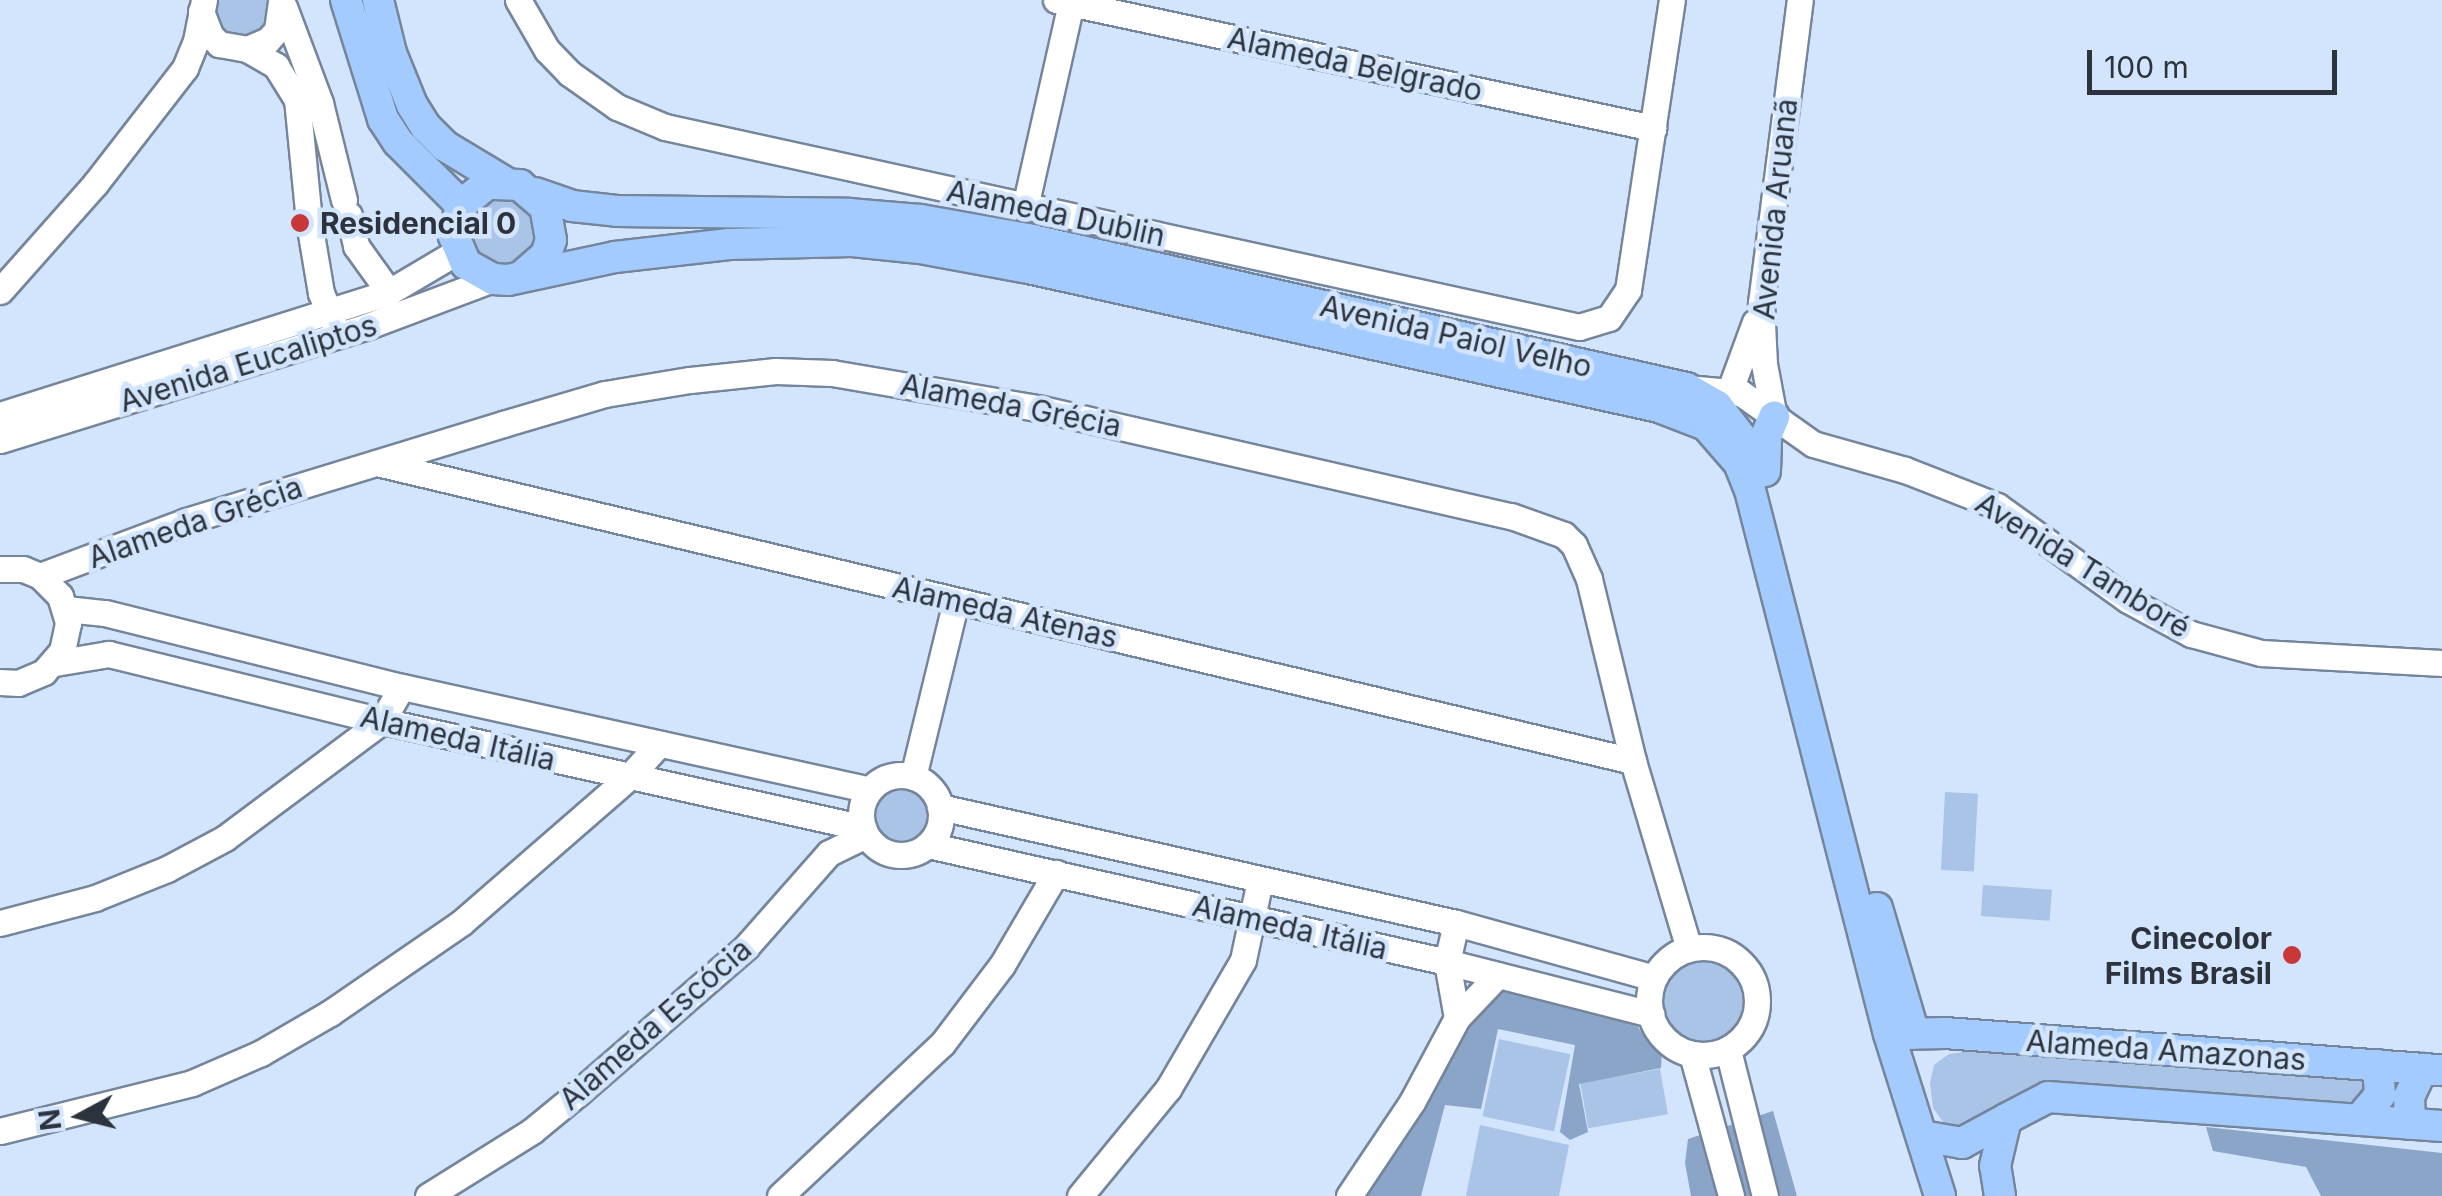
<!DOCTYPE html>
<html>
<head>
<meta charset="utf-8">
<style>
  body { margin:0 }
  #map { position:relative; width:2442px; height:1196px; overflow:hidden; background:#d3e5fd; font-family:Inter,sans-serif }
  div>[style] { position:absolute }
  .green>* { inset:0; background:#aac4e7; transform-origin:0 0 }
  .round { border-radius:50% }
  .forest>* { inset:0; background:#8ba5c8 }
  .roads { filter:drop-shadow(2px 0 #75859b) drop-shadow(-2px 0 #75859b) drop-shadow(0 2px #75859b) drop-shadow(0 -2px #75859b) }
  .minor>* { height:25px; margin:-12.5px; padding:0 12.5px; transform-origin:12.5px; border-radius:12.5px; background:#fff }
  .minor>.ring { margin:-12.5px; padding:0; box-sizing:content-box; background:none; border:25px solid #fff; border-radius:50% }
  .major>* { height:30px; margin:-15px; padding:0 15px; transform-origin:15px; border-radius:15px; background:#a3cbfe }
  .dots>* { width:28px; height:28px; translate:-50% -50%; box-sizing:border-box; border:5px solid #d3e5fd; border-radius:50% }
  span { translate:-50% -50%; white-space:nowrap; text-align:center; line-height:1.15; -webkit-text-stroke:9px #d3e5fd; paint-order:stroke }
  .street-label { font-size:30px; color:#2c333c }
  .poi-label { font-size:30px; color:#2c333c; font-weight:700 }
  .left { translate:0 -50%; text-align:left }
  .right { translate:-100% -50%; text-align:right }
  .north { position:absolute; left:30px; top:1066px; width:100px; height:100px; -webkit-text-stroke:8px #d3e5fd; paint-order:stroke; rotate:263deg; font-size:28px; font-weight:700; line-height:40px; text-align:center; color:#2c333c }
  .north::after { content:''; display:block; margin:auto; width:35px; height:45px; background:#2c333c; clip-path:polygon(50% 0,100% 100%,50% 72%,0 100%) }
  .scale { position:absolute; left:2087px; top:50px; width:250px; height:45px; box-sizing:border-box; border:5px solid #2c333c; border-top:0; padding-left:12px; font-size:30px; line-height:35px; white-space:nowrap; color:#2c333c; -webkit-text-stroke:8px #d3e5fd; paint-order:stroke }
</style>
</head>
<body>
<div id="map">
  <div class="green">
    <div style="clip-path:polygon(213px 0,269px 0,272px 17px,255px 40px,218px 33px)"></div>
    <div style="clip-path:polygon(487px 194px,523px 201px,537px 222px,535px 248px,517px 267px,480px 266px,462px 221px)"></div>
    <div class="round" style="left:870px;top:785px;width:60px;height:60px"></div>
    <div style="left:1945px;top:792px;width:33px;height:78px;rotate:3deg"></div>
    <div style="left:1983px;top:885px;width:69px;height:31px;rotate:4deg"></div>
    <div class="round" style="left:1660px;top:957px;width:88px;height:88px"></div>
    <div style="left:1499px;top:1039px;width:73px;height:79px;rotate:12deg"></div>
    <div style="clip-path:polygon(1990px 1048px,2364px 1078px,2370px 1095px,2347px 1103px,2042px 1086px,1965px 1130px,1944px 1123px,1933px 1108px,1930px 1083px,1934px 1065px,1949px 1054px)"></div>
    <div style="left:1660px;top:1069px;width:46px;height:81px;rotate:80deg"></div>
    <div style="clip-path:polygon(1480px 1125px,1569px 1145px,1559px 1196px,1466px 1196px)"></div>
  </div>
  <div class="forest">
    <div style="clip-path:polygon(1510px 986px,1630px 1015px,1644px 1036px,1662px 1051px,1661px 1068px,1579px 1084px,1588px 1132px,1570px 1140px,1560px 1132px,1575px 1045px,1498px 1029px,1481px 1109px,1445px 1105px,1421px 1196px,1357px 1196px,1481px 1005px,1493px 991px)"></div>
    <div style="clip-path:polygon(1773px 1111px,1797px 1196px,1691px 1196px,1685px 1163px,1688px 1139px)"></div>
    <div style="clip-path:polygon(2206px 1127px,2442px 1153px,2442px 1196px,2321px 1196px,2306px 1167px,2213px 1151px)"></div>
  </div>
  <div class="roads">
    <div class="minor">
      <div style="left:518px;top:0;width:58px;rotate:59.9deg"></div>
      <div style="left:547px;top:50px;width:32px;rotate:46deg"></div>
      <div style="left:569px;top:73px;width:59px;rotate:35.3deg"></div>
      <div style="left:617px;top:107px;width:52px;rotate:22.6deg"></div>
      <div style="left:665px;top:127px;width:936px;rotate:12.34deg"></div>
      <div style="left:1579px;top:327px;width:31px;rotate:-17deg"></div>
      <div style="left:1609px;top:318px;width:34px;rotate:-56deg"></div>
      <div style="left:1628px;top:290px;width:293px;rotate:-81.4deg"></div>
      <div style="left:1056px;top:0;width:611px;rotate:12.1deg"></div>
      <div style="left:284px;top:7px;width:103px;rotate:69.4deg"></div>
      <div style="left:320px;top:103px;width:100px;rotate:76.1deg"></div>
      <div style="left:201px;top:11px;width:26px;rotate:69deg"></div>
      <div style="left:210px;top:35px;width:13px;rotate:45deg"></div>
      <div style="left:219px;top:44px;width:28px;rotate:10deg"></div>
      <div style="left:247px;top:49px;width:23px;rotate:-23deg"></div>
      <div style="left:268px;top:40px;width:13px;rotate:-48deg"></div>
      <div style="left:277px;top:30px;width:30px;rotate:-82deg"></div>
      <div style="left:247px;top:49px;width:34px;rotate:30deg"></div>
      <div style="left:276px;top:66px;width:39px;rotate:58deg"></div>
      <div style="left:297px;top:99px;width:114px;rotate:84.4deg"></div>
      <div style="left:1025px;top:207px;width:209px;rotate:-77.3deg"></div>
      <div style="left:349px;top:215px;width:32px;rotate:77deg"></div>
      <div style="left:356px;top:246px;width:57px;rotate:54.3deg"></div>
      <div style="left:310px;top:228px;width:66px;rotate:80.4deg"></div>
      <div style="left:321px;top:293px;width:30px;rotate:67deg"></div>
      <div style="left:0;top:291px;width:143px;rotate:-48.4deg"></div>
      <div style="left:95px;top:184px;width:147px;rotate:-52.2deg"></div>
      <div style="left:185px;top:68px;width:29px;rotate:-68deg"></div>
      <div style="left:196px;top:41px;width:42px;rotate:-79deg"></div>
      <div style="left:1687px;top:388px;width:54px;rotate:5.3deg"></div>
      <div style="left:1741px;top:393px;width:88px;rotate:35.3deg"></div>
      <div style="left:1813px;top:444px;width:96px;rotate:15.8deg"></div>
      <div style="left:1905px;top:470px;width:99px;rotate:21.4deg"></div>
      <div style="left:1997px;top:506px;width:161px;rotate:35.7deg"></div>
      <div style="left:2128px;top:600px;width:72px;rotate:28.4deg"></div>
      <div style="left:2191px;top:634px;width:73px;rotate:15.2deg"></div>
      <div style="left:2261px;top:653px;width:181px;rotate:3.2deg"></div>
      <div style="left:1730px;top:390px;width:72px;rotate:-69.8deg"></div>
      <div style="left:0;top:415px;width:408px;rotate:-17.5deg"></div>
      <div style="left:389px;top:292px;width:80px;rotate:-30.7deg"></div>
      <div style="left:1774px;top:417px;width:54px;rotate:-100.7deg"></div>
      <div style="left:1764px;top:364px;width:61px;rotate:-92.8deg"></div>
      <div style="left:1761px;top:303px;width:305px;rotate:-82.7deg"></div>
      <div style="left:0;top:440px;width:385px;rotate:-17.2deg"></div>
      <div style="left:368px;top:326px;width:134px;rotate:-20.6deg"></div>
      <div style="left:377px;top:463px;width:1291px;rotate:13.35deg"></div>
      <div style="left:0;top:569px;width:23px"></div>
      <div style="left:23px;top:569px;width:18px;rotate:22deg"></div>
      <div style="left:40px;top:576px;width:28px;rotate:45deg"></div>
      <div style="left:60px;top:596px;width:28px;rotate:73deg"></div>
      <div style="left:68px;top:623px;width:29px;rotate:102deg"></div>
      <div style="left:62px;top:651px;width:28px;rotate:131deg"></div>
      <div style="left:44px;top:672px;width:28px;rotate:157deg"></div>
      <div style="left:18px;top:683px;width:18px;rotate:-177deg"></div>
      <div style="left:40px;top:576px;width:156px;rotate:-20.6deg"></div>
      <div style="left:186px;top:521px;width:332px;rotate:-17deg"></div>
      <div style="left:503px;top:424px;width:106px;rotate:-16.4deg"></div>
      <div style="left:605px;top:394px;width:86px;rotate:-9.4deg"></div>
      <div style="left:690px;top:380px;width:86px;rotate:-6deg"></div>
      <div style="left:776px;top:371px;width:56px;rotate:2deg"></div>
      <div style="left:832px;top:373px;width:213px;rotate:9.7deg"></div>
      <div style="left:1042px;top:409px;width:481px;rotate:12.9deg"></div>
      <div style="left:1511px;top:516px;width:56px;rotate:19.7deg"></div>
      <div style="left:1564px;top:535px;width:14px;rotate:45deg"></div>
      <div style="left:1574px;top:545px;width:37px;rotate:66deg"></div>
      <div style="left:1589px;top:579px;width:187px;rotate:76.4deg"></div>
      <div style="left:1633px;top:761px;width:196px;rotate:73.4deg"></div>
      <div style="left:66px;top:609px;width:39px;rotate:6deg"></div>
      <div style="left:105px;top:613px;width:306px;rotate:14deg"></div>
      <div style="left:402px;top:687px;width:478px;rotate:12.4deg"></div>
      <div style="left:55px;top:663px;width:55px;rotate:-9.5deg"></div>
      <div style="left:109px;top:654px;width:281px;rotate:13.8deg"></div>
      <div style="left:382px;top:721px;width:493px;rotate:12.5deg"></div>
      <div class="ring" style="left:861px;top:775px;width:55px;height:55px"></div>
      <div style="left:913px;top:777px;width:181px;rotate:-76.3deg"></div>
      <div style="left:940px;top:807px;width:529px;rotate:12.67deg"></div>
      <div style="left:1456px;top:923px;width:205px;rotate:15.5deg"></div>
      <div style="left:928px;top:845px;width:532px;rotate:12.7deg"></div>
      <div style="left:1447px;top:962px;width:211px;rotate:14.3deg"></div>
      <div style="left:0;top:923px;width:98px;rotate:-14.7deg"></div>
      <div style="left:95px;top:898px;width:78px;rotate:-21.9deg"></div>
      <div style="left:167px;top:869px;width:66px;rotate:-28.1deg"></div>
      <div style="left:225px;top:838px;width:196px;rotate:-36.7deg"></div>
      <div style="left:382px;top:721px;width:39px;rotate:-60deg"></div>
      <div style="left:1456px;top:923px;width:40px;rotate:103deg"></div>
      <div style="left:1447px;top:962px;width:57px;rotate:79.9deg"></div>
      <div class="ring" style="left:1649px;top:947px;width:83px;height:83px"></div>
      <div style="left:1728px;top:1050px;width:151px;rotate:75.8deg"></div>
      <div style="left:1692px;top:1054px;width:147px;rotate:74.6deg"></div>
      <div style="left:0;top:1131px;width:198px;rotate:-14deg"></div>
      <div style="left:192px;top:1083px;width:75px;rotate:-23.5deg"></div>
      <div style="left:261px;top:1053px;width:80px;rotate:-30.1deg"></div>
      <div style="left:330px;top:1013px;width:159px;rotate:-34.5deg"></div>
      <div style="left:461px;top:923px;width:223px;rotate:-41deg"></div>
      <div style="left:629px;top:777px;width:45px;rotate:-47.7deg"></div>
      <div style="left:428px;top:1196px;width:123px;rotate:-32deg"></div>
      <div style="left:532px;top:1131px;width:58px;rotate:-39.4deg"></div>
      <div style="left:577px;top:1094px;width:224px;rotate:-41deg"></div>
      <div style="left:746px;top:947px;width:125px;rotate:-48.6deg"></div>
      <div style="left:829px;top:853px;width:41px;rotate:-25.9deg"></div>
      <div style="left:780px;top:1196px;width:222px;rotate:-43.2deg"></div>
      <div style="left:942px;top:1044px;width:99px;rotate:-52.8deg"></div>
      <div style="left:1002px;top:965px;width:107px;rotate:-59.6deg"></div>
      <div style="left:1080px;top:1196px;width:139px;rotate:-50.6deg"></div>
      <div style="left:1168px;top:1089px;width:149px;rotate:-59.8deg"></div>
      <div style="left:1243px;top:960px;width:82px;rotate:-78deg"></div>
      <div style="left:1349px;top:1196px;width:113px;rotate:-56.2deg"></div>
      <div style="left:1412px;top:1102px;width:95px;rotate:-61.8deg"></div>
      <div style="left:1457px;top:1018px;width:59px;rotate:-46.4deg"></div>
    </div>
    <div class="major">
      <div style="left:346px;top:0;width:125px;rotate:72.7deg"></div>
      <div style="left:383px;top:119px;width:27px;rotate:57deg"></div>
      <div style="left:398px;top:142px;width:89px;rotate:45deg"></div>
      <div style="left:378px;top:0;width:55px;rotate:76.2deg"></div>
      <div style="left:391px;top:53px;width:56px;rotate:68deg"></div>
      <div style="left:412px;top:105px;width:26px;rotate:58deg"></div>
      <div style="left:426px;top:127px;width:27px;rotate:45deg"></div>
      <div style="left:445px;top:146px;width:68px;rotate:31.1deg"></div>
      <div style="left:535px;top:193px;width:39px;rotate:19deg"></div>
      <div style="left:572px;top:206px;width:45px;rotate:6.3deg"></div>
      <div style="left:617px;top:211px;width:232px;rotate:0.7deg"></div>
      <div style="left:849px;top:214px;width:71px;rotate:4.8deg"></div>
      <div style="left:920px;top:220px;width:114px;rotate:10.1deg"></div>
      <div style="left:1032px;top:240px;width:671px;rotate:12.75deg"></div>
      <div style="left:1686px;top:388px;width:36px;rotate:30deg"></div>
      <div style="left:1717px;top:406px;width:66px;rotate:52.4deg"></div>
      <div style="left:523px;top:275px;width:30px;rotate:-41deg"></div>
      <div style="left:546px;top:255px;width:16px;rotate:-72deg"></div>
      <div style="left:551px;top:240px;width:34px;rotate:-100deg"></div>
      <div style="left:545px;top:207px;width:33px;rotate:-139deg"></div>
      <div style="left:520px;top:185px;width:33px;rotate:-178deg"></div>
      <div style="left:487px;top:184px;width:33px;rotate:141deg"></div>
      <div style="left:461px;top:205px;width:32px;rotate:103deg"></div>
      <div style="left:454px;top:236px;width:30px;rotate:67deg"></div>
      <div style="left:466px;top:264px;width:31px;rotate:29deg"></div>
      <div style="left:493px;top:279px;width:15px;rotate:4deg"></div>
      <div style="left:508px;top:280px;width:109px;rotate:-12.1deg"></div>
      <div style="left:615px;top:257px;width:115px;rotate:-6.5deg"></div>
      <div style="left:729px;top:244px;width:123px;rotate:-1.4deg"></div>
      <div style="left:852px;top:241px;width:68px;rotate:5.9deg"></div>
      <div style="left:920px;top:248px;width:106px;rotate:10.4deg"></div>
      <div style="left:1024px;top:267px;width:650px;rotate:12.43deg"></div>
      <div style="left:1659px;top:407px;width:50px;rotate:21deg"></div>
      <div style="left:1706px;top:425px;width:50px;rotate:49deg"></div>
      <div style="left:1739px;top:463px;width:29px;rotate:68deg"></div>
      <div style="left:1750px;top:490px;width:561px;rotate:75.67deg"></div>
      <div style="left:1889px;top:1034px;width:170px;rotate:72.5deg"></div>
      <div style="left:1765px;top:471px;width:35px;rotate:-88deg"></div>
      <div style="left:1766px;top:436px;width:21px;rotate:-67deg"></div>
      <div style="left:1877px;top:908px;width:131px;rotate:73.6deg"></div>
      <div style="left:1897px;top:1034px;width:48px;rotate:-1.2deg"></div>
      <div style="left:1945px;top:1033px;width:498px;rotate:4.3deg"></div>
      <div style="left:2359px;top:1120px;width:33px;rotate:-50deg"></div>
      <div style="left:2380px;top:1095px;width:30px;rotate:-94deg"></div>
      <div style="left:2410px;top:1124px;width:27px;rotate:-92deg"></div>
      <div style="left:2409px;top:1097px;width:31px;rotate:-65deg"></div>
      <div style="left:1922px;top:1136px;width:41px;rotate:9.9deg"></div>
      <div style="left:1962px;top:1143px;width:50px;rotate:-28.6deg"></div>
      <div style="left:2000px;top:1196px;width:30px;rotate:-99deg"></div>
      <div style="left:1995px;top:1166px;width:48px;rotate:-76.8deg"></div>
      <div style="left:2006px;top:1119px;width:47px;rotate:-27.6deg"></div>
      <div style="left:2048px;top:1097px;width:395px;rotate:4.2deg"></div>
    </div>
  </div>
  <div class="dots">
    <div style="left:300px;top:223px;background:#c8383b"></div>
    <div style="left:2292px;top:955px;background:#c8383b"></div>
  </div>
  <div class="street-label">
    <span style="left:1355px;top:64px;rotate:12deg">Alameda Belgrado</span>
    <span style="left:1775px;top:209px;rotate:-84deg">Avenida Aruanã</span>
    <span style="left:1056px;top:213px;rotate:12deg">Alameda Dublin</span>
    <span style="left:1456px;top:336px;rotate:13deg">Avenida Paiol Velho</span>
    <span style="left:248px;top:363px;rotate:-17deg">Avenida Eucaliptos</span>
    <span style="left:1011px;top:405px;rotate:11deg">Alameda Grécia</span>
    <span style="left:195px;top:522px;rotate:-19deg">Alameda Grécia</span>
    <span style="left:2083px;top:565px;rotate:32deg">Avenida Tamboré</span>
    <span style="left:1005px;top:612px;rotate:13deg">Alameda Atenas</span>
    <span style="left:458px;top:738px;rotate:13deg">Alameda Itália</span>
    <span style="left:1290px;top:927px;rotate:13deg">Alameda Itália</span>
    <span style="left:655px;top:1024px;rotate:-41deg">Alameda Escócia</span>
    <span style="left:2166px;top:1050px;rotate:4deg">Alameda Amazonas</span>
  </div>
  <div class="poi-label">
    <span class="left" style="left:320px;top:223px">Residencial 0</span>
    <span class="right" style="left:2272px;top:955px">Cinecolor<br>Films Brasil</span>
  </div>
  <div class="north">N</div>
  <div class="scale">100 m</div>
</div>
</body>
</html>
